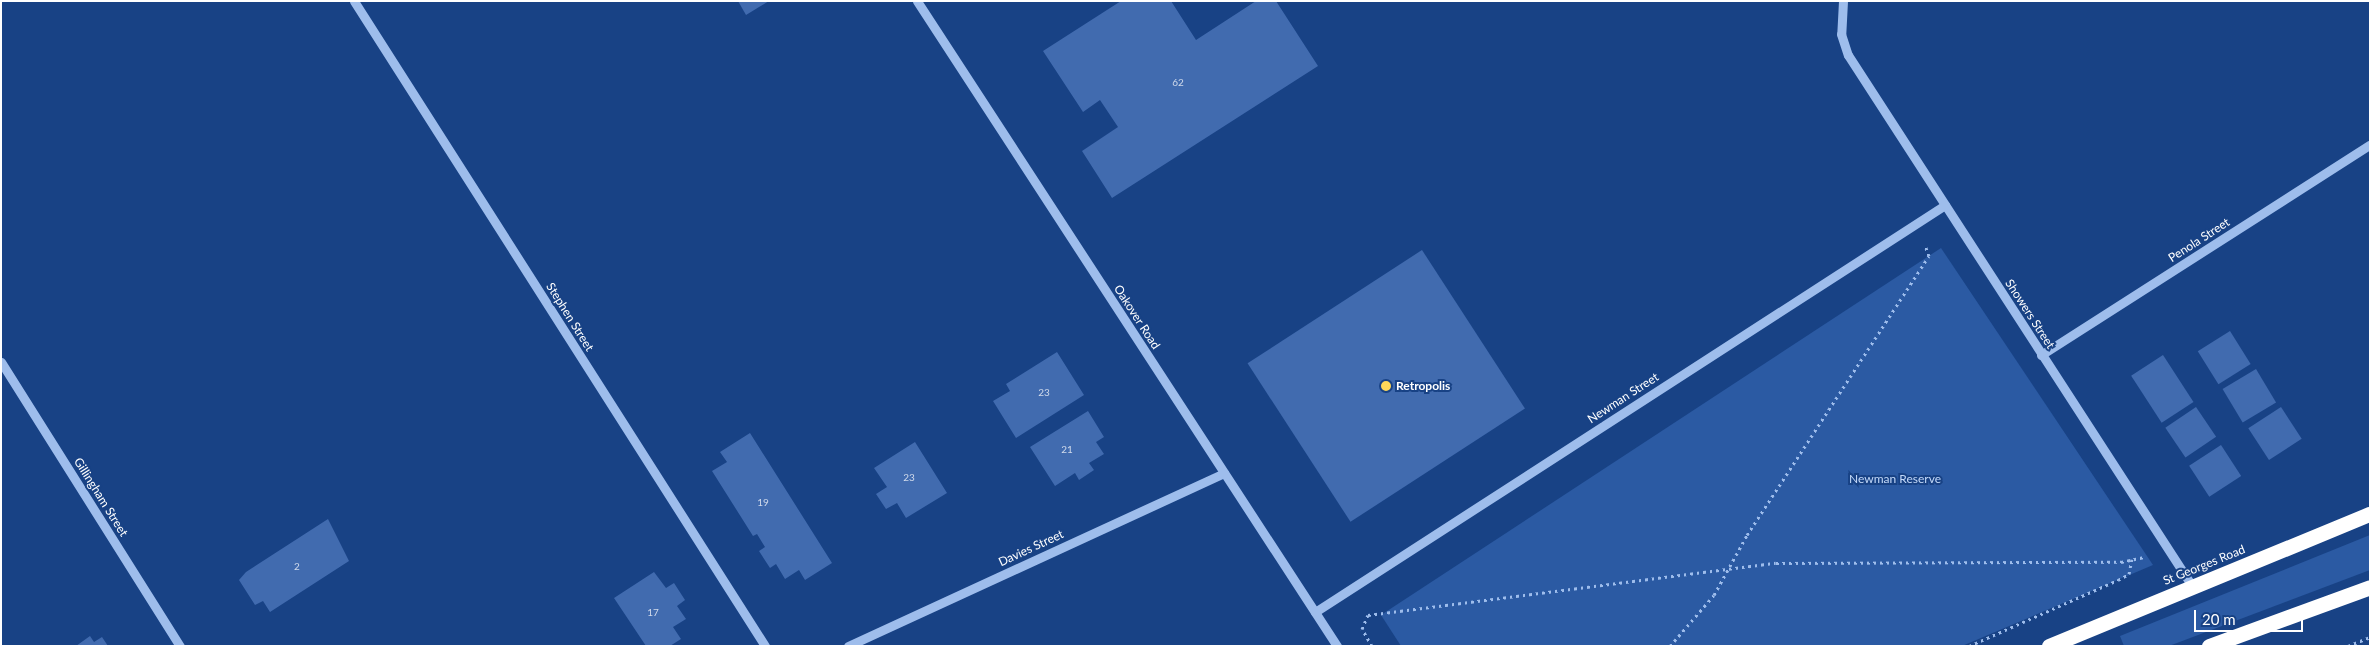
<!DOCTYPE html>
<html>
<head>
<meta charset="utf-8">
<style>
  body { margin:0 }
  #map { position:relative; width:2371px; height:647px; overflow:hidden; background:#184285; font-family:Lato,sans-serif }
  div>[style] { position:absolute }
  .green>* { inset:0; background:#2b5aa3 }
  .building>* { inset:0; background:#416baf; transform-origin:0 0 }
  .path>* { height:3px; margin-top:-1.5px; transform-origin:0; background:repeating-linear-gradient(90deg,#9ebdec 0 2.5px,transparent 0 6.5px) }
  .minor>* { height:9px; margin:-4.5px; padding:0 4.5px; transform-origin:4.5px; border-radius:4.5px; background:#9ebdec }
  .highway>* { height:15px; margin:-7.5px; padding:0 7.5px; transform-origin:7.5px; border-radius:7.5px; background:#fff }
  .dots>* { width:14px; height:14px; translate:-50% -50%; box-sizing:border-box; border:2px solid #184285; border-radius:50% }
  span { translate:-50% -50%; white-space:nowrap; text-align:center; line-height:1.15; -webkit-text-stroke:4px #184285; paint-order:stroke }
  .number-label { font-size:10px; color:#d0daeb }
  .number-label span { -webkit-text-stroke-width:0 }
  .street-label { font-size:12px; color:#fff }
  .poi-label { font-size:12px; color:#fff; font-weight:700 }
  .left { translate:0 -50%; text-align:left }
  .park-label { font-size:12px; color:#c3d9f9 }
  .frame { position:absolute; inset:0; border:2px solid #fff; pointer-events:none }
  .scale { position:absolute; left:2194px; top:610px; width:109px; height:22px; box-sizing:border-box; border:2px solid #fff; border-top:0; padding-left:6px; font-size:15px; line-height:18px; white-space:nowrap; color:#fff; -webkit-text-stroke:4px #184285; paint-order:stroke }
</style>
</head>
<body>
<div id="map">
  <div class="green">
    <div style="clip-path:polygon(1941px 248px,2153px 565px,1962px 646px,1401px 646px,1381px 615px)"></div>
    <div style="clip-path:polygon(2370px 535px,2370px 570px,2169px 646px,2124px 646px,2120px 636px)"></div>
  </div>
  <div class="building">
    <div style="clip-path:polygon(738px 1px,769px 1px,746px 15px)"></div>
    <div style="clip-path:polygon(1121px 1px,1171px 1px,1196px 40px,1256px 1px,1276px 1px,1318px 66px,1112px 198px,1082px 151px,1118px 127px,1100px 100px,1083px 112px,1043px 51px)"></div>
    <div style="left:1422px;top:250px;width:189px;height:208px;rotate:57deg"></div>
    <div style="left:2230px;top:331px;width:39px;height:38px;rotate:58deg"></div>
    <div style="clip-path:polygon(1057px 352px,1084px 395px,1016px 438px,993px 401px,1010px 391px,1006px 384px)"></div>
    <div style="left:2163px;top:355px;width:56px;height:38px;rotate:57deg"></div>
    <div style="left:2256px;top:369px;width:39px;height:39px;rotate:59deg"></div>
    <div style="left:2196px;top:407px;width:36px;height:37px;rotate:56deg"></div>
    <div style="left:2281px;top:407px;width:38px;height:39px;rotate:57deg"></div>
    <div style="clip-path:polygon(1088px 411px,1104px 437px,1096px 442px,1104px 454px,1089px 463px,1094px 470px,1079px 480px,1075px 473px,1055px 486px,1030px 447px)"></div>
    <div style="clip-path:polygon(750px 433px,832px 563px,805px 580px,799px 570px,785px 579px,776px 564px,770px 568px,759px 551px,765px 547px,757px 534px,753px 536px,712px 471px,727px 462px,720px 452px)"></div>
    <div style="clip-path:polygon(915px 442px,947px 493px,906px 518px,897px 503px,886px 509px,876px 494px,887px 487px,874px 468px)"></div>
    <div style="left:2221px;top:445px;width:37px;height:38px;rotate:57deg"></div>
    <div style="clip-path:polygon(328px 519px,349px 561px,270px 612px,263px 601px,255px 605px,239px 580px,246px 572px)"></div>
    <div style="clip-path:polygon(654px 572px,666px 588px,674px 583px,685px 600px,677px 606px,686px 619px,673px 627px,681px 639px,670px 646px,646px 646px,614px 598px)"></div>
    <div style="clip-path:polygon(90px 636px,94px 642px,102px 637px,108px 646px,76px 646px)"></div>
  </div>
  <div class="path">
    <div style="left:1372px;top:646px;width:20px;rotate:-120deg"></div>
    <div style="left:1362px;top:629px;width:15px;rotate:-67deg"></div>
    <div style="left:1368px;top:615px;width:411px;rotate:-7.3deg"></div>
    <div style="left:1776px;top:563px;width:345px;rotate:-0.2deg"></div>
    <div style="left:2121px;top:562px;width:25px;rotate:-12deg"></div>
    <div style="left:1670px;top:646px;width:67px;rotate:-49.2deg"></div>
    <div style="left:1714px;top:595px;width:68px;rotate:-61.2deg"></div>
    <div style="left:1747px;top:535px;width:333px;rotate:-56.9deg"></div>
    <div style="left:1929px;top:256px;width:12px;rotate:-110deg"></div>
    <div style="left:1969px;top:646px;width:163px;rotate:-23.9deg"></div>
    <div style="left:2118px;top:580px;width:13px;rotate:-29deg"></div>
    <div style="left:2129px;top:574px;width:15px;rotate:-79deg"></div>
    <div style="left:2348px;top:646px;width:24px;rotate:-22deg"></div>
  </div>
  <div class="minor">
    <div style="left:354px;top:1px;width:765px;rotate:57.49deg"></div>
    <div style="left:917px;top:1px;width:770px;rotate:56.93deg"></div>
    <div style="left:1843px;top:1px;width:33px;rotate:93deg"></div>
    <div style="left:1841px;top:34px;width:22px;rotate:72deg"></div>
    <div style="left:1848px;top:55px;width:633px;rotate:57.06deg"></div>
    <div style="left:2041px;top:355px;width:390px;rotate:-32.6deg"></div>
    <div style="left:1px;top:362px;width:336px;rotate:57.8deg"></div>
    <div style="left:1315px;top:612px;width:750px;rotate:-32.86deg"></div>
    <div style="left:848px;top:646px;width:414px;rotate:-24.7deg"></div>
  </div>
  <div class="highway">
    <div style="left:2049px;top:646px;width:347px;rotate:-22.4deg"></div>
    <div style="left:2209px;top:646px;width:171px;rotate:-20.1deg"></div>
  </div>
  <div class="dots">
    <div style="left:1386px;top:386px;background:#ffd859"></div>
  </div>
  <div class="number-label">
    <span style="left:1178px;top:83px">62</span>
    <span style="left:1044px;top:393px">23</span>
    <span style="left:1067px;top:450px">21</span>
    <span style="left:909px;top:478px">23</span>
    <span style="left:763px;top:503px">19</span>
    <span style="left:297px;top:567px">2</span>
    <span style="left:653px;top:613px">17</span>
  </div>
  <div class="street-label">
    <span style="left:2199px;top:240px;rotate:-33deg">Penola Street</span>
    <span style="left:2030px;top:314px;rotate:57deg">Showers Street</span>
    <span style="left:570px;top:317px;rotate:58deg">Stephen Street</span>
    <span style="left:1137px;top:317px;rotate:57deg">Oakover Road</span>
    <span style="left:1623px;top:398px;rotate:-33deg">Newman Street</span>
    <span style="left:101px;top:497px;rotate:58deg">Gillingham Street</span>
    <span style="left:1031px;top:548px;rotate:-25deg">Davies Street</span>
    <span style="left:2204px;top:565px;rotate:-22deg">St Georges Road</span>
  </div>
  <div class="poi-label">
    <span class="left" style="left:1396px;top:386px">Retropolis</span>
  </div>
  <div class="park-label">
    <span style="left:1895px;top:479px">Newman Reserve</span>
  </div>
  <div class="frame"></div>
  <div class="scale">20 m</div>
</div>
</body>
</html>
